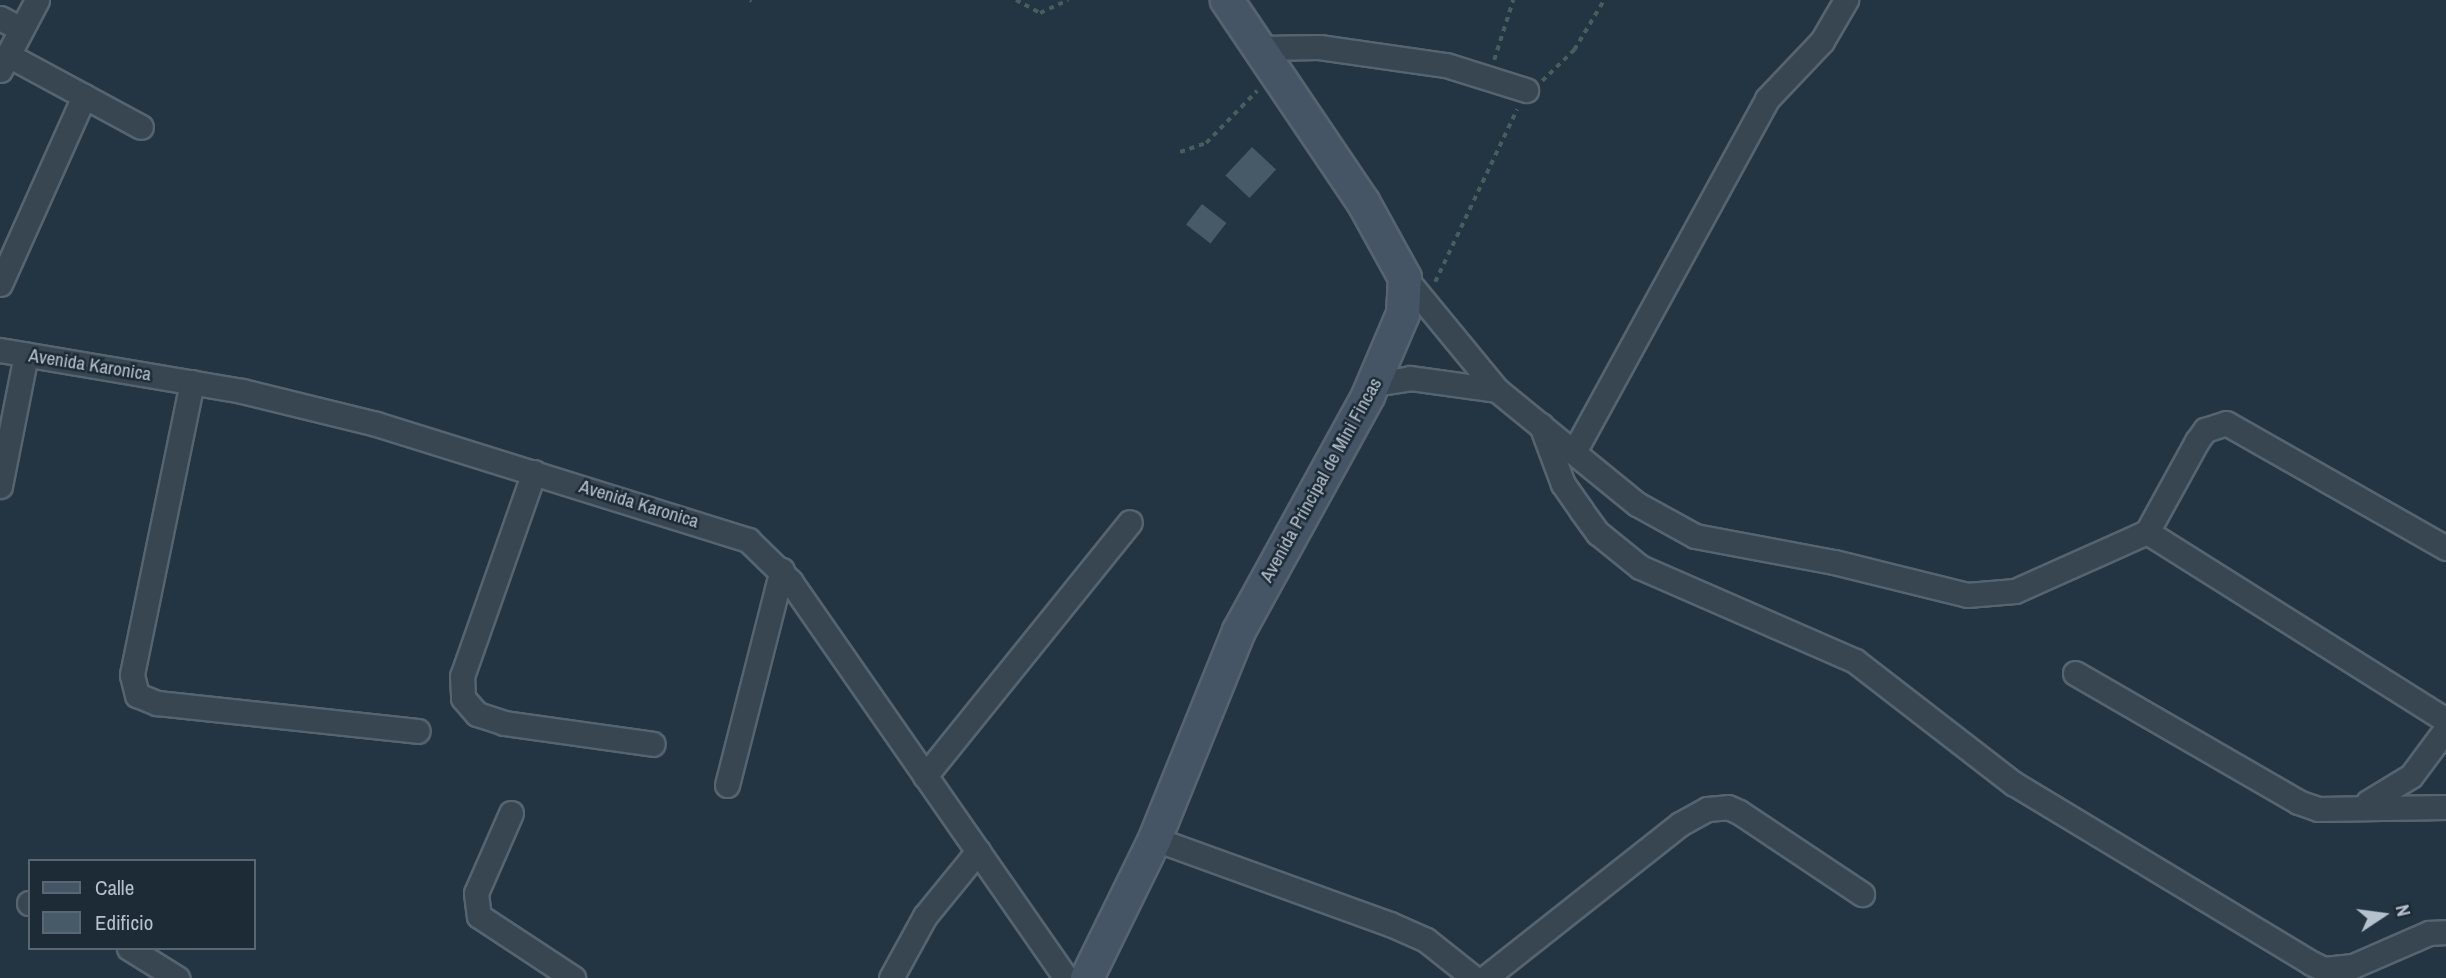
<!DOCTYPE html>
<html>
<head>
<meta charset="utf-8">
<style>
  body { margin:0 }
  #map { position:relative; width:2446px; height:978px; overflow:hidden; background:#233442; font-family:"Archivo Narrow",sans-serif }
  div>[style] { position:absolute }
  .building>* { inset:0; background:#475a68; transform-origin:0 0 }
  .path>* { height:3.5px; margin-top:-1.75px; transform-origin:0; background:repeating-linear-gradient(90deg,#445f5e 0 5px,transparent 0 10px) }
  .roads { filter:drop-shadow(2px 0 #56646f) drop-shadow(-2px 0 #56646f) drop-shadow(0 2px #56646f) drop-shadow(0 -2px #56646f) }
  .street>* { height:23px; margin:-11.5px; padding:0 11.5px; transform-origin:11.5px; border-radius:11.5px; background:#384652 }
  .secondary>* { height:32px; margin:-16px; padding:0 16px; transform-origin:16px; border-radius:16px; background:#465565 }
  span { translate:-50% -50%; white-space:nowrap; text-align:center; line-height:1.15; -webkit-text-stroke:5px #1d2b37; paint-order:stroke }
  .street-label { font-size:19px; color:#b5c1cc }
  .legend { position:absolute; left:28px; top:859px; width:228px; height:91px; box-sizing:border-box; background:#1d2b37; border:2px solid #5a6773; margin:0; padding:9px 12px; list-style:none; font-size:21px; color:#b5c1cc }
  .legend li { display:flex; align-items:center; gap:14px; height:35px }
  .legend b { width:35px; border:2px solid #5a6773 }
  .north { position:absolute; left:2348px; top:880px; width:70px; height:70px; -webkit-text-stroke:5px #1d2b37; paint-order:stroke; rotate:77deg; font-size:19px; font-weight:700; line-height:28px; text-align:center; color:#b5c1cc }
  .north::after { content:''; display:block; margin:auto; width:24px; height:32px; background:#b5c1cc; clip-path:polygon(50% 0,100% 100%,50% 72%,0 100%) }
</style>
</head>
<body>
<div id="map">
  <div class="building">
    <div style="left:1252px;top:147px;width:33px;height:39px;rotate:43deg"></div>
    <div style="left:1202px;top:204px;width:31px;height:26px;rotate:38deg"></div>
  </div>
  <div class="path">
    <div style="left:750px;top:0;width:2px;rotate:27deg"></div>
    <div style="left:1016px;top:0;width:27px;rotate:28deg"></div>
    <div style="left:1040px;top:13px;width:31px;rotate:-25deg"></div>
    <div style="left:1494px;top:60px;width:63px;rotate:-72.4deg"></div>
    <div style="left:1542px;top:81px;width:45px;rotate:-44.1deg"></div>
    <div style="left:1574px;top:50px;width:58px;rotate:-59deg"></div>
    <div style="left:1180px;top:152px;width:28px;rotate:-19deg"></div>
    <div style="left:1206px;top:143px;width:73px;rotate:-45.6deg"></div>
    <div style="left:1435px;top:282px;width:191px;rotate:-64.6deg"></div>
  </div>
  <div class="roads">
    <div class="street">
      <div style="left:0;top:18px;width:24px;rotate:28deg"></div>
      <div style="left:1260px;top:48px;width:59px;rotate:-1deg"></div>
      <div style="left:1319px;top:47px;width:128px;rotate:8.1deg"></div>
      <div style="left:1446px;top:65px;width:84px;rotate:17.4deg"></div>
      <div style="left:8px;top:55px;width:151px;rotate:28.4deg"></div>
      <div style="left:0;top:70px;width:79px;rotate:-62.1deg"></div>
      <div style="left:1405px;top:278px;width:145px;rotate:50.6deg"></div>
      <div style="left:1497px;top:390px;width:181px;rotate:39.2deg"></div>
      <div style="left:1637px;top:504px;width:66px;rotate:28.9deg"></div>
      <div style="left:1695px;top:536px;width:141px;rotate:10.6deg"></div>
      <div style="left:1834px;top:562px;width:137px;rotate:13.9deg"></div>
      <div style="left:1967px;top:595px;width:48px;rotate:-4.8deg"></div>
      <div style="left:2015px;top:591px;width:145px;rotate:-24.1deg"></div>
      <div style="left:2147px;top:532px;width:104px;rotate:-61.2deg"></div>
      <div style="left:2197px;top:441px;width:14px;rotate:-54deg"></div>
      <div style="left:2205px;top:430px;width:22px;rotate:-18deg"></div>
      <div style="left:2226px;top:423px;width:253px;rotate:29.6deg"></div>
      <div style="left:0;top:284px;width:206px;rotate:-65.9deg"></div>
      <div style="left:0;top:350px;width:245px;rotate:9.6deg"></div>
      <div style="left:242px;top:391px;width:138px;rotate:13.8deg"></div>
      <div style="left:376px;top:424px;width:390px;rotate:17.3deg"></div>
      <div style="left:748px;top:540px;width:59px;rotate:44.3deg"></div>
      <div style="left:790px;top:581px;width:484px;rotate:55.2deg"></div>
      <div style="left:192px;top:382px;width:299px;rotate:101.6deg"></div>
      <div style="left:132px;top:675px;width:21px;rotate:76deg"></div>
      <div style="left:137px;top:695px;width:22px;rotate:22deg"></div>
      <div style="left:157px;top:703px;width:262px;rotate:6.1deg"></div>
      <div style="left:1374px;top:384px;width:36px;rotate:-9deg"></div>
      <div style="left:1410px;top:378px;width:88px;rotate:7.9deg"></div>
      <div style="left:1541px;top:425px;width:63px;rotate:69.6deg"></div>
      <div style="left:1563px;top:484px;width:32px;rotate:55deg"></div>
      <div style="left:1581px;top:510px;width:29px;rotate:54deg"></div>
      <div style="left:1598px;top:533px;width:54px;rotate:39deg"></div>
      <div style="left:1640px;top:567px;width:235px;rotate:23.6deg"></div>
      <div style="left:1855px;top:661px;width:200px;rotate:37.7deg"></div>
      <div style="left:2013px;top:783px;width:348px;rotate:31.1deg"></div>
      <div style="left:2311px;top:963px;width:14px;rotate:25deg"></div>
      <div style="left:2324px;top:969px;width:29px;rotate:-6deg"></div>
      <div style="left:2353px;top:966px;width:83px;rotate:-23.5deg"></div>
      <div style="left:2429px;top:933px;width:17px;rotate:-3deg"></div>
      <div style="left:1574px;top:452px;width:402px;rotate:-61.3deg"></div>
      <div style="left:1767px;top:99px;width:80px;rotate:-46.5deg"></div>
      <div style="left:1822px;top:41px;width:48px;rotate:-59.7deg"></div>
      <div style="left:534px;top:472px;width:216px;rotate:109.4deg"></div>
      <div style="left:462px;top:676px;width:22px;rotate:87deg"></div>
      <div style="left:463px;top:698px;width:21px;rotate:49deg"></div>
      <div style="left:477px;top:714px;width:28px;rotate:18deg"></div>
      <div style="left:504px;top:723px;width:150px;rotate:8deg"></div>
      <div style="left:0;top:486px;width:134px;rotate:-78.8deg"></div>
      <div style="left:2147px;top:532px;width:353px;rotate:32.2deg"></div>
      <div style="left:2075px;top:673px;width:258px;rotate:30deg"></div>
      <div style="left:2298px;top:802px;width:21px;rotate:19deg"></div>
      <div style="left:2318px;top:809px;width:128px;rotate:-0.9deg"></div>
      <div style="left:925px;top:776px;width:326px;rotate:-51.1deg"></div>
      <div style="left:727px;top:785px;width:222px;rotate:-75.7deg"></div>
      <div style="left:2368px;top:802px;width:50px;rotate:-31.2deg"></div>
      <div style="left:2411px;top:776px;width:59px;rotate:-53.3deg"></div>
      <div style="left:511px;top:813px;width:87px;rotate:113.6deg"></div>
      <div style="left:476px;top:893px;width:23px;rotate:83deg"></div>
      <div style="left:479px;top:916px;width:113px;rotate:33.4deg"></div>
      <div style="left:1155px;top:839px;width:250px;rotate:19.9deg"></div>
      <div style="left:1390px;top:924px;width:39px;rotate:24deg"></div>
      <div style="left:1426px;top:940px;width:61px;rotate:38.4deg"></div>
      <div style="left:29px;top:903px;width:1px"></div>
      <div style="left:129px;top:948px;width:57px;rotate:32deg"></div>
      <div style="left:891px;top:978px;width:71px;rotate:-61.3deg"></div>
      <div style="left:925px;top:916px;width:84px;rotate:-50.8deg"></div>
      <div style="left:1485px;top:978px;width:248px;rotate:-38.3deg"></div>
      <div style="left:1680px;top:824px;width:31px;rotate:-29deg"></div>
      <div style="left:1707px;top:809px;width:21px;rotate:-5deg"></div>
      <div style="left:1728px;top:807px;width:12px;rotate:24deg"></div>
      <div style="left:1739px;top:812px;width:148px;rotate:33.7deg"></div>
    </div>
    <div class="secondary">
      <div style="left:1087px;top:978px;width:155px;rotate:-63.9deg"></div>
      <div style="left:1155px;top:839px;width:224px;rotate:-68deg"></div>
      <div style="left:1239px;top:631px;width:268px;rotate:-61.2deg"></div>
      <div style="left:1368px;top:396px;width:89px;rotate:-66.9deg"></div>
      <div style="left:1403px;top:314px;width:36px;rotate:-87deg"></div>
      <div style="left:1405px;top:278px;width:87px;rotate:-118.9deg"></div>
      <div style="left:1363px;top:202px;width:244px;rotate:-124deg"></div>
    </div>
  </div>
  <div class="street-label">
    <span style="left:90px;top:365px;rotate:9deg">Avenida Karonica</span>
    <span style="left:1321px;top:480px;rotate:-61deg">Avenida Principal de Mini Fincas</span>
    <span style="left:639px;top:504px;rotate:17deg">Avenida Karonica</span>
  </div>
  <ul class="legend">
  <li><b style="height:9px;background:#465565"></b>Calle</li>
  <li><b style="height:19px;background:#475a68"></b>Edificio</li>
  </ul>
  <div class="north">N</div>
</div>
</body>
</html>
